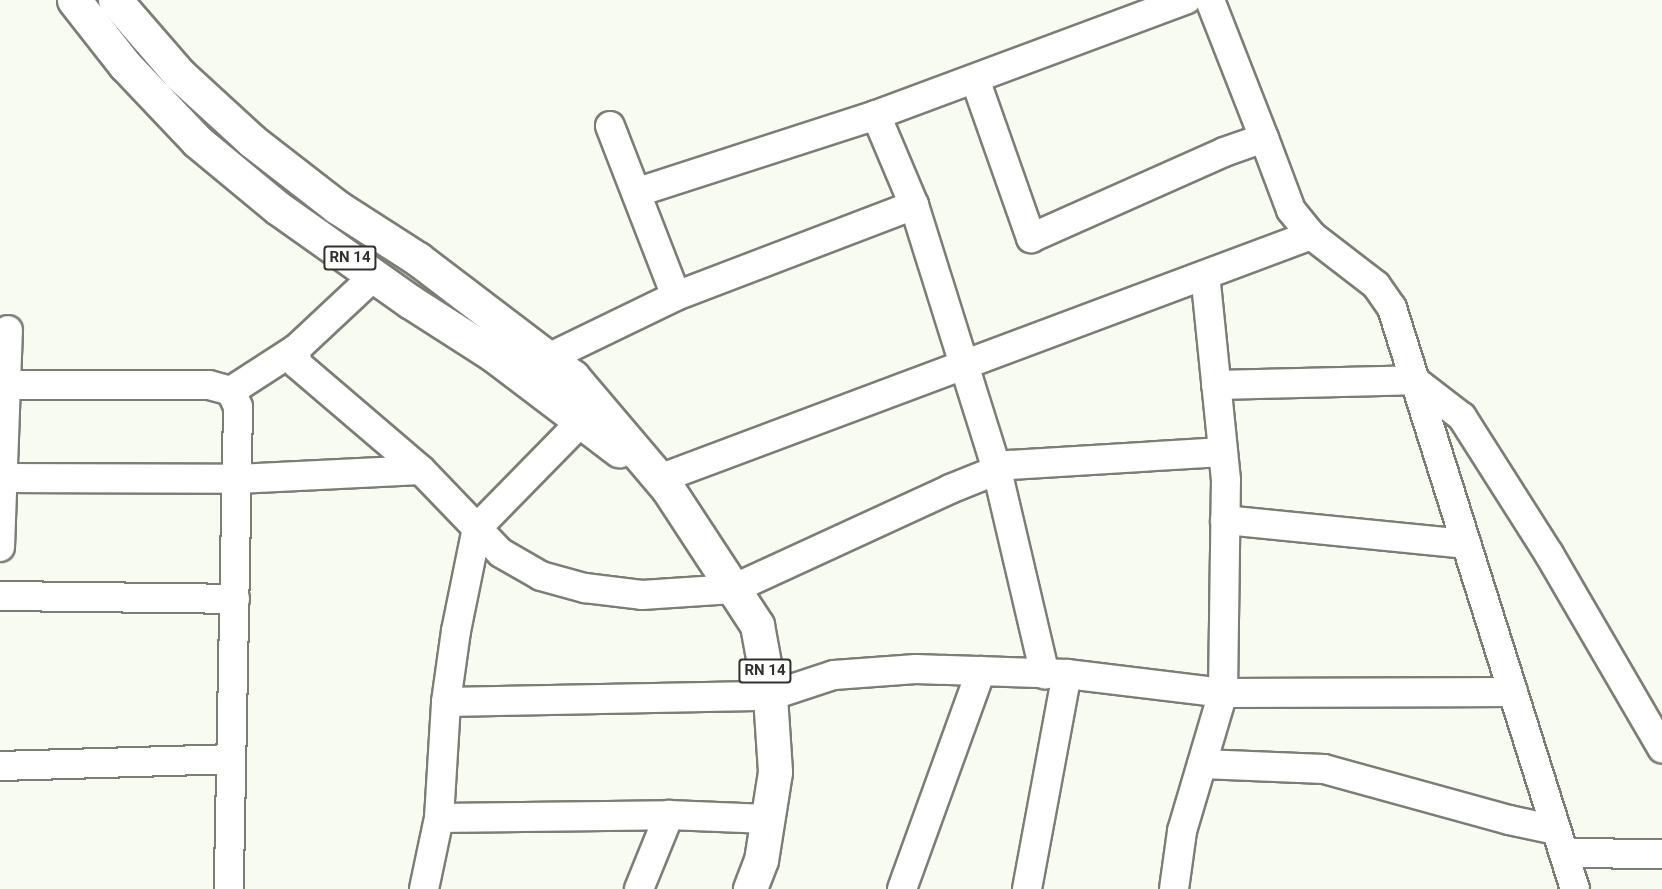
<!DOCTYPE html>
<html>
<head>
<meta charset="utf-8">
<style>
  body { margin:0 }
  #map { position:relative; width:1662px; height:889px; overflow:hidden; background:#f8fbf2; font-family:Roboto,sans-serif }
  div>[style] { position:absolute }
  .roads { filter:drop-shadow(2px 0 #7c7e76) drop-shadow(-2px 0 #7c7e76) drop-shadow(0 2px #7c7e76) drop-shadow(0 -2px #7c7e76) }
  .street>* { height:28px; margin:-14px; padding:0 14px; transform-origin:14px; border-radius:14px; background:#fff }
  .primary>* { height:33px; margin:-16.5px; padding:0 16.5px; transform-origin:16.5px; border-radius:16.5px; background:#fff }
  span { translate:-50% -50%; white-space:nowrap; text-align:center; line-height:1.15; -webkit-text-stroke:6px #fff; paint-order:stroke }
  .shield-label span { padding:2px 4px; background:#fff; border:2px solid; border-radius:4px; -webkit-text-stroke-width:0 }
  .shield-label { font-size:15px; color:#30312d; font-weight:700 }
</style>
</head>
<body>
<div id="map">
  <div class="roads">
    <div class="street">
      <div style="left:975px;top:79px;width:169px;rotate:70.6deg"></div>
      <div style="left:1031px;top:238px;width:211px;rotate:-24deg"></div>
      <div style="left:1224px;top:152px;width:42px;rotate:-19.3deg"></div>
      <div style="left:1264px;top:138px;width:148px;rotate:-111.4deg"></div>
      <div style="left:876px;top:115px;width:98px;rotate:67.1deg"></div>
      <div style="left:914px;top:205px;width:278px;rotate:72.6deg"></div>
      <div style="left:997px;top:470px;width:210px;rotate:76.8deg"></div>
      <div style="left:610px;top:126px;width:182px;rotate:68.8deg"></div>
      <div style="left:1264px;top:138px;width:77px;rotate:69.4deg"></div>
      <div style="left:1291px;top:210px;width:32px;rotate:51deg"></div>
      <div style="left:638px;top:192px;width:250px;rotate:-17.9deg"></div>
      <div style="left:876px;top:115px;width:331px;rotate:-20.4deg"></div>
      <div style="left:374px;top:276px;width:107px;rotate:136.9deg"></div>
      <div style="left:296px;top:349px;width:15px;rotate:86deg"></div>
      <div style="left:297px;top:364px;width:163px;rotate:40.5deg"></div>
      <div style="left:548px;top:358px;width:142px;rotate:-25.8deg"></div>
      <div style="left:676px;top:296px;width:255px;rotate:-20.9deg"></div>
      <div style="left:0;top:385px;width:209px"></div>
      <div style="left:209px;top:385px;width:23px;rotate:15deg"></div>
      <div style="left:231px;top:391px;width:17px;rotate:66deg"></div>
      <div style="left:238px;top:407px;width:482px;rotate:91.1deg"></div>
      <div style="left:1216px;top:385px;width:198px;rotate:-1.4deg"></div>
      <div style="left:1414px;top:380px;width:61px;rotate:37.6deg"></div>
      <div style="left:1462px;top:417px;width:162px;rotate:57.6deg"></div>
      <div style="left:1549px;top:554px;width:225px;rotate:59.8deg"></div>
      <div style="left:231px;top:391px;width:77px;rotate:-32.9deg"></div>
      <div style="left:0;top:478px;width:237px;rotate:0.2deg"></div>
      <div style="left:237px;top:479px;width:184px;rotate:-2.8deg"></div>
      <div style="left:421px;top:470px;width:115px;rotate:46.1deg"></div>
      <div style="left:501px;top:553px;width:46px;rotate:29.9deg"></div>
      <div style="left:541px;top:576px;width:46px;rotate:15.3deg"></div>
      <div style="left:585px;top:588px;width:57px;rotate:7deg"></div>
      <div style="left:642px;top:595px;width:91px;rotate:-3.8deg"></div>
      <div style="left:733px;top:589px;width:239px;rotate:-24.7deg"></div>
      <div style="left:950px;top:489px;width:65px;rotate:-21.8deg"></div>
      <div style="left:1010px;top:465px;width:213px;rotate:-3.5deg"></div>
      <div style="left:659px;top:479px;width:696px;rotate:-20.52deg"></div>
      <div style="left:1311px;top:235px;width:82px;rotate:37.6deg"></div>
      <div style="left:1376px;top:285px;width:28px;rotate:55deg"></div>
      <div style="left:1392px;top:308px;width:609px;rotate:72.52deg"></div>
      <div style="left:1225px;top:520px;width:242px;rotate:5.7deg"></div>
      <div style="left:0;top:547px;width:217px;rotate:-87.9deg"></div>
      <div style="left:0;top:596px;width:235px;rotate:0.7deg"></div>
      <div style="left:446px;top:702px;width:324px;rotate:-1.1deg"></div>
      <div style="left:770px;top:696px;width:67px;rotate:-18.2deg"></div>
      <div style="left:834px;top:675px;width:82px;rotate:-4.2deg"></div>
      <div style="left:916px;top:669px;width:151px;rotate:1.9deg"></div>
      <div style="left:1067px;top:674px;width:157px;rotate:6.9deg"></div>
      <div style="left:1223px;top:693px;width:290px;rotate:-0.2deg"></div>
      <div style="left:1202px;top:764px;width:122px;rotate:2.3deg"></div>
      <div style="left:1324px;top:769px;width:192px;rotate:15.4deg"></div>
      <div style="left:1509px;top:820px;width:48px;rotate:12deg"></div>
      <div style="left:0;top:766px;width:230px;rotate:-1.7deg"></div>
      <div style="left:439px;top:818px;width:230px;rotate:-0.7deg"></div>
      <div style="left:669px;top:815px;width:99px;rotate:2.3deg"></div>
      <div style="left:1564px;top:853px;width:98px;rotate:0.6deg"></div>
      <div style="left:424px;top:889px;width:73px;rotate:-78.1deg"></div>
      <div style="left:439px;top:818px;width:116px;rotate:-86.5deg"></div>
      <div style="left:446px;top:702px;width:72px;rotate:-82deg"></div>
      <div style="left:456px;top:631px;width:105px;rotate:-78.5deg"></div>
      <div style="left:477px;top:528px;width:147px;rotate:-45.6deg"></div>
      <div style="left:639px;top:889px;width:80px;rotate:-67.9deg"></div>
      <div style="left:902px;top:889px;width:232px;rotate:-70.1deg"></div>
      <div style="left:1027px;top:889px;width:219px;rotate:-79.5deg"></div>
      <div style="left:1174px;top:889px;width:59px;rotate:-82.1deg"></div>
      <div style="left:1182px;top:831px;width:144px;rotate:-73.5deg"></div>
      <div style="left:1223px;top:693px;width:213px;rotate:-89.2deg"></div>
      <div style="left:1226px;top:480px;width:206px;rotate:-95.8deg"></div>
    </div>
    <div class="primary">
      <div style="left:74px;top:0;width:83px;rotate:51.9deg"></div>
      <div style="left:125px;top:65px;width:105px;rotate:46.5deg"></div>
      <div style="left:197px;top:141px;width:105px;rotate:39.6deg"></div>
      <div style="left:278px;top:208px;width:163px;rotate:35.3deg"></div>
      <div style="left:411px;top:302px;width:100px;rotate:32.7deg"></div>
      <div style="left:495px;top:356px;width:156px;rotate:37.2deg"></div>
      <div style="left:115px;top:0;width:98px;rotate:49.1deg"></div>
      <div style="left:179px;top:74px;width:99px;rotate:42.5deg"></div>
      <div style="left:252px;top:141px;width:108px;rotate:37.8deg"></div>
      <div style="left:337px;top:207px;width:96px;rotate:32.7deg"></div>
      <div style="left:418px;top:259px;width:195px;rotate:37.3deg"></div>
      <div style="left:573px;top:377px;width:147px;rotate:49.7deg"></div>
      <div style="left:668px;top:489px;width:163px;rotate:56.8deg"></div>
      <div style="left:757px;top:625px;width:72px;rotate:79.6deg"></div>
      <div style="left:770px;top:696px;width:76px;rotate:86.2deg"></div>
      <div style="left:775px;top:772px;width:89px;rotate:99deg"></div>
      <div style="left:761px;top:860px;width:31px;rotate:111deg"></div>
    </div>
  </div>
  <div class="shield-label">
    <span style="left:350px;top:258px">RN 14</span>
    <span style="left:765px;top:671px">RN 14</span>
  </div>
</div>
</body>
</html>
